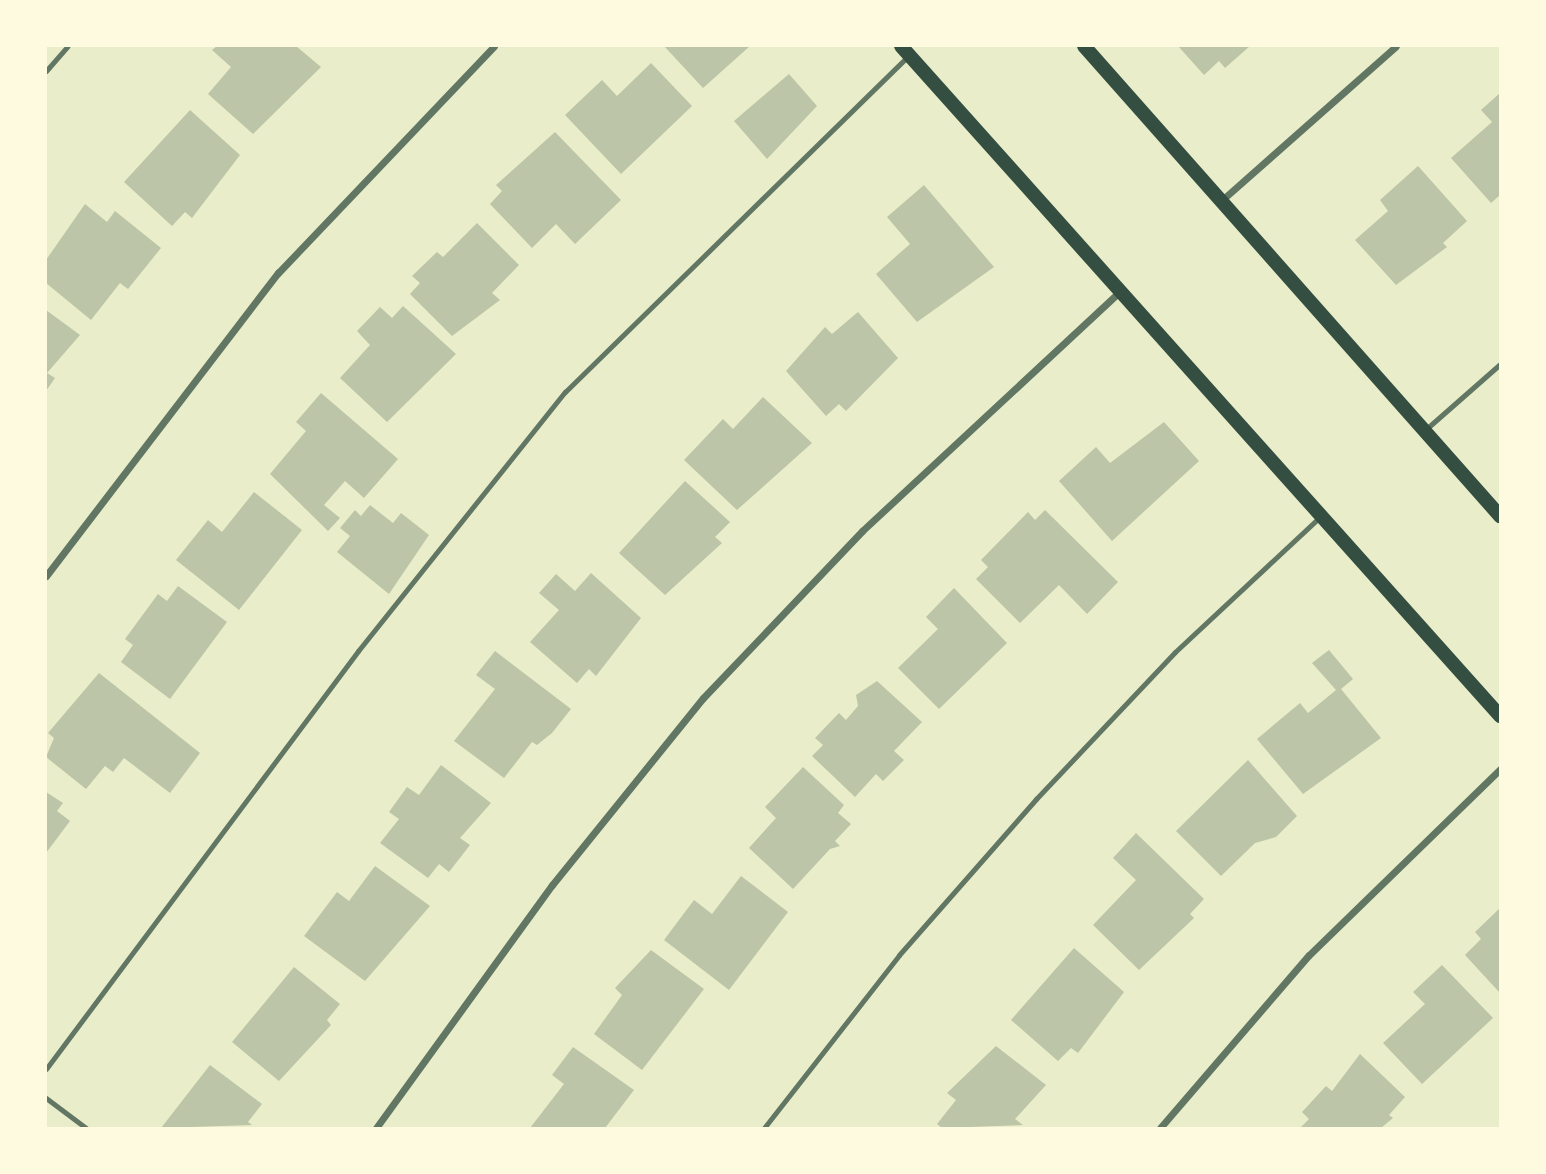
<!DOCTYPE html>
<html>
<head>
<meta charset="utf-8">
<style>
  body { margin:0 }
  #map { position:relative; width:1546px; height:1174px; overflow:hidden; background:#e9edc9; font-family:"Alegreya Sans",sans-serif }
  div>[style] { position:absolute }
  .building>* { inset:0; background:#bcc5a7 }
  .service>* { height:5px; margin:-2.5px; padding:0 2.5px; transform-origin:2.5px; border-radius:2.5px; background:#617663 }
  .minor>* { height:7px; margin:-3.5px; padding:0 3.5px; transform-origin:3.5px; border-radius:3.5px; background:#617663 }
  .secondary>* { height:14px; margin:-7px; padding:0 7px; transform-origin:7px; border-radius:7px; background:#344e41 }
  span { translate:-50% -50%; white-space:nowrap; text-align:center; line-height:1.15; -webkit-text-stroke:7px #fefae0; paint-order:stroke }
  .frame { position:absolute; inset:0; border:47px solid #fefae0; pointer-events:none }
</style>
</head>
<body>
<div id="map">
  <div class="building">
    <div style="clip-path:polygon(217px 46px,296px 46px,321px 67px,253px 134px,208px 94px,231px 67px,212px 50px)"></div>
    <div style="clip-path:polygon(664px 46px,750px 46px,703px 88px)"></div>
    <div style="clip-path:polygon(1178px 46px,1250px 46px,1225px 68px,1219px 61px,1204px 75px)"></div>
    <div style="clip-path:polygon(651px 63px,692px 106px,621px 174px,565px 115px,602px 80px,617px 96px)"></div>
    <div style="clip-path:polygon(789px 74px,817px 106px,767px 159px,734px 121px)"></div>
    <div style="clip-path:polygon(1500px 93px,1500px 195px,1491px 203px,1451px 158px,1492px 122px,1481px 110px)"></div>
    <div style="clip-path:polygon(190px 110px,240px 155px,192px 218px,185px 212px,172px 226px,124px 182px)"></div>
    <div style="clip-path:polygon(555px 132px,621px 200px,575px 244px,556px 224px,532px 248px,490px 204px,502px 191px,496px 185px)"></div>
    <div style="clip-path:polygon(1418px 166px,1467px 221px,1443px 243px,1447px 247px,1396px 285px,1355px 240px,1388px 211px,1380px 200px)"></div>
    <div style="clip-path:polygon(924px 185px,994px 267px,917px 322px,876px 274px,910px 244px,887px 217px)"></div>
    <div style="clip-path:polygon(85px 204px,107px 222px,115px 211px,161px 248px,128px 289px,120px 283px,91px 320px,46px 283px,46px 260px)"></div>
    <div style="clip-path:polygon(477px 223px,519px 265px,492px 293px,500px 300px,452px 336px,410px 294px,420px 283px,412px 276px,437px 252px,443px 257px)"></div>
    <div style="clip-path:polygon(403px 306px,456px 354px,387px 422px,340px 378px,370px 345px,357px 331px,380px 307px,392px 318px)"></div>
    <div style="clip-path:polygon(46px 310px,80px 335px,47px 373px,55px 378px,46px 391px)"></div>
    <div style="clip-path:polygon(858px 312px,898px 358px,846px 411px,839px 404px,826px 416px,786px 371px,825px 327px,832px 334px)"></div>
    <div style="clip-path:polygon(321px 393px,398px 459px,364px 498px,345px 481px,324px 505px,340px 518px,328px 531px,270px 474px,306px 431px,296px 422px)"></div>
    <div style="clip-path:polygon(763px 397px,812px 443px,737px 510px,684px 460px,723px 419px,733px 429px)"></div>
    <div style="clip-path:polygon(1164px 422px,1199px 461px,1112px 541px,1059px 481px,1096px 447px,1110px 463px)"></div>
    <div style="clip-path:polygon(685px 481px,730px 522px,715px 537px,722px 543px,665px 595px,619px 553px)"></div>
    <div style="clip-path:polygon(254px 492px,302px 530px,239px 610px,176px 560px,208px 520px,222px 532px)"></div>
    <div style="clip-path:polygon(370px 505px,393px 523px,401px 513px,429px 535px,389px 594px,337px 552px,350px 536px,340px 528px,355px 510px,361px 516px)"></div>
    <div style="clip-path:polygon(1045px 510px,1118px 582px,1087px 614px,1059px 585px,1020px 623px,976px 579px,988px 567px,981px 560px,1028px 512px,1035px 520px)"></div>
    <div style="clip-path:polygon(591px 573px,641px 618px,596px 676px,589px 669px,577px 683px,530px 642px,559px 610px,539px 593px,556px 574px,575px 591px)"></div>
    <div style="clip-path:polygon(178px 586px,227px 622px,170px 699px,121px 662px,133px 645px,125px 639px,158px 594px,167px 601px)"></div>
    <div style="clip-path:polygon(954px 588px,1007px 643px,939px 709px,898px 668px,938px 629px,926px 617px)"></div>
    <div style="clip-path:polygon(1329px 650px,1353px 679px,1341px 689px,1381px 738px,1303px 794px,1257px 739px,1300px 703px,1308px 713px,1336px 690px,1312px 663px)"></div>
    <div style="clip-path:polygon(495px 651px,571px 709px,552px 733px,537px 745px,532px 742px,504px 778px,454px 741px,495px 689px,476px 675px)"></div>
    <div style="clip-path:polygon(99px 673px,200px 753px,170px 793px,124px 758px,113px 772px,105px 766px,86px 789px,46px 757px,54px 738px,48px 733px)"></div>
    <div style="clip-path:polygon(877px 681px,922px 722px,894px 751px,904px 760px,883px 781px,876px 774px,855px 797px,812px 756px,823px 745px,815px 738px,839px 713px,846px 720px,858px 706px,856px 695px)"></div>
    <div style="clip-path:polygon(1248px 760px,1297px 816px,1276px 837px,1255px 843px,1221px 876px,1176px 831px)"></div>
    <div style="clip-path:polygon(441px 765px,491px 803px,460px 838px,470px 845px,449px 872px,439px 864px,428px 878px,380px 843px,399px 819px,389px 812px,407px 787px,419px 795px)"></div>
    <div style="clip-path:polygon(803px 767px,844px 805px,838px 813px,851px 824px,835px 841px,840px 846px,830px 849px,793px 889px,749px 848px,776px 818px,765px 807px)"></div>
    <div style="clip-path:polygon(46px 792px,63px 803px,57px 811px,70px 821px,46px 853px)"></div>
    <div style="clip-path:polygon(1136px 833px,1204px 899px,1190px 914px,1194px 918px,1139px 970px,1093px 925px,1136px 880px,1113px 858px)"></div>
    <div style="clip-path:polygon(375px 866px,430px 906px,365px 981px,304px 936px,337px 892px,349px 901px)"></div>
    <div style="clip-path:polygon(741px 876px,788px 912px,729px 990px,664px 940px,694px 900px,712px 914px)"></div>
    <div style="clip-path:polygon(1500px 908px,1500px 993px,1465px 955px,1481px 939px,1475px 932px)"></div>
    <div style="clip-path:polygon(1074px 948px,1124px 992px,1078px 1053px,1071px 1048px,1058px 1061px,1011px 1020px)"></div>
    <div style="clip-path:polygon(651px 950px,704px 989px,642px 1070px,594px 1034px,622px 995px,615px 988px)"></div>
    <div style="clip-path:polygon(1442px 965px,1493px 1018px,1422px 1084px,1383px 1043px,1425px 1004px,1413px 992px)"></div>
    <div style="clip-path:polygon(294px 967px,340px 1004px,327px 1020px,331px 1025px,279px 1081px,232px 1042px)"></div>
    <div style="clip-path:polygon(996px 1046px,1046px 1085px,1015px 1119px,1023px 1125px,942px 1128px,937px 1124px,956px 1100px,947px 1093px)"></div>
    <div style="clip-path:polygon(573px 1047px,634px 1090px,605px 1128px,530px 1128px,564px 1084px,552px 1075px)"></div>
    <div style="clip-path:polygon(1360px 1054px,1405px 1097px,1389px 1115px,1393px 1118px,1381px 1128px,1300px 1128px,1309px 1119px,1302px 1112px,1326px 1086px,1332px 1091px)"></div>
    <div style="clip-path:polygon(210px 1065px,262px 1104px,248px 1122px,252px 1125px,161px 1128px)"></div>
  </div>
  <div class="service">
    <div style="left:46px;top:71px;width:33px;rotate:-49deg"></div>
    <div style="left:1425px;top:430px;width:100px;rotate:-41.3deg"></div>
    <div style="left:46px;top:1069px;width:522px;rotate:-53.26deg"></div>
    <div style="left:358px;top:651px;width:332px;rotate:-51.4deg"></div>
    <div style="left:565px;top:392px;width:479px;rotate:-44.4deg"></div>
    <div style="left:46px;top:1098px;width:50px;rotate:36.9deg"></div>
    <div style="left:764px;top:1128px;width:219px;rotate:-52deg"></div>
    <div style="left:899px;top:955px;width:208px;rotate:-48.7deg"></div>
    <div style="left:1036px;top:799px;width:202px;rotate:-46.6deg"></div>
    <div style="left:1175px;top:652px;width:200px;rotate:-43deg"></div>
  </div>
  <div class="minor">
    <div style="left:1222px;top:200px;width:232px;rotate:-41.5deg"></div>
    <div style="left:46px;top:576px;width:382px;rotate:-52.6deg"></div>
    <div style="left:278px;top:273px;width:313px;rotate:-46.4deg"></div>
    <div style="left:376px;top:1128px;width:300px;rotate:-54.1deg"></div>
    <div style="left:552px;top:885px;width:240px;rotate:-51.1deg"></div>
    <div style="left:703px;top:698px;width:231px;rotate:-46.4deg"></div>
    <div style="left:862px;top:531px;width:352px;rotate:-42.9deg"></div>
    <div style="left:1160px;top:1128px;width:228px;rotate:-49.3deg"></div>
    <div style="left:1309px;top:955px;width:267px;rotate:-44.2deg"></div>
  </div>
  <div class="secondary">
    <div style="left:901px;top:46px;width:899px;rotate:48.2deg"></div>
    <div style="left:1084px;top:46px;width:628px;rotate:48.49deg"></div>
  </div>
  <div class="frame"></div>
</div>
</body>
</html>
